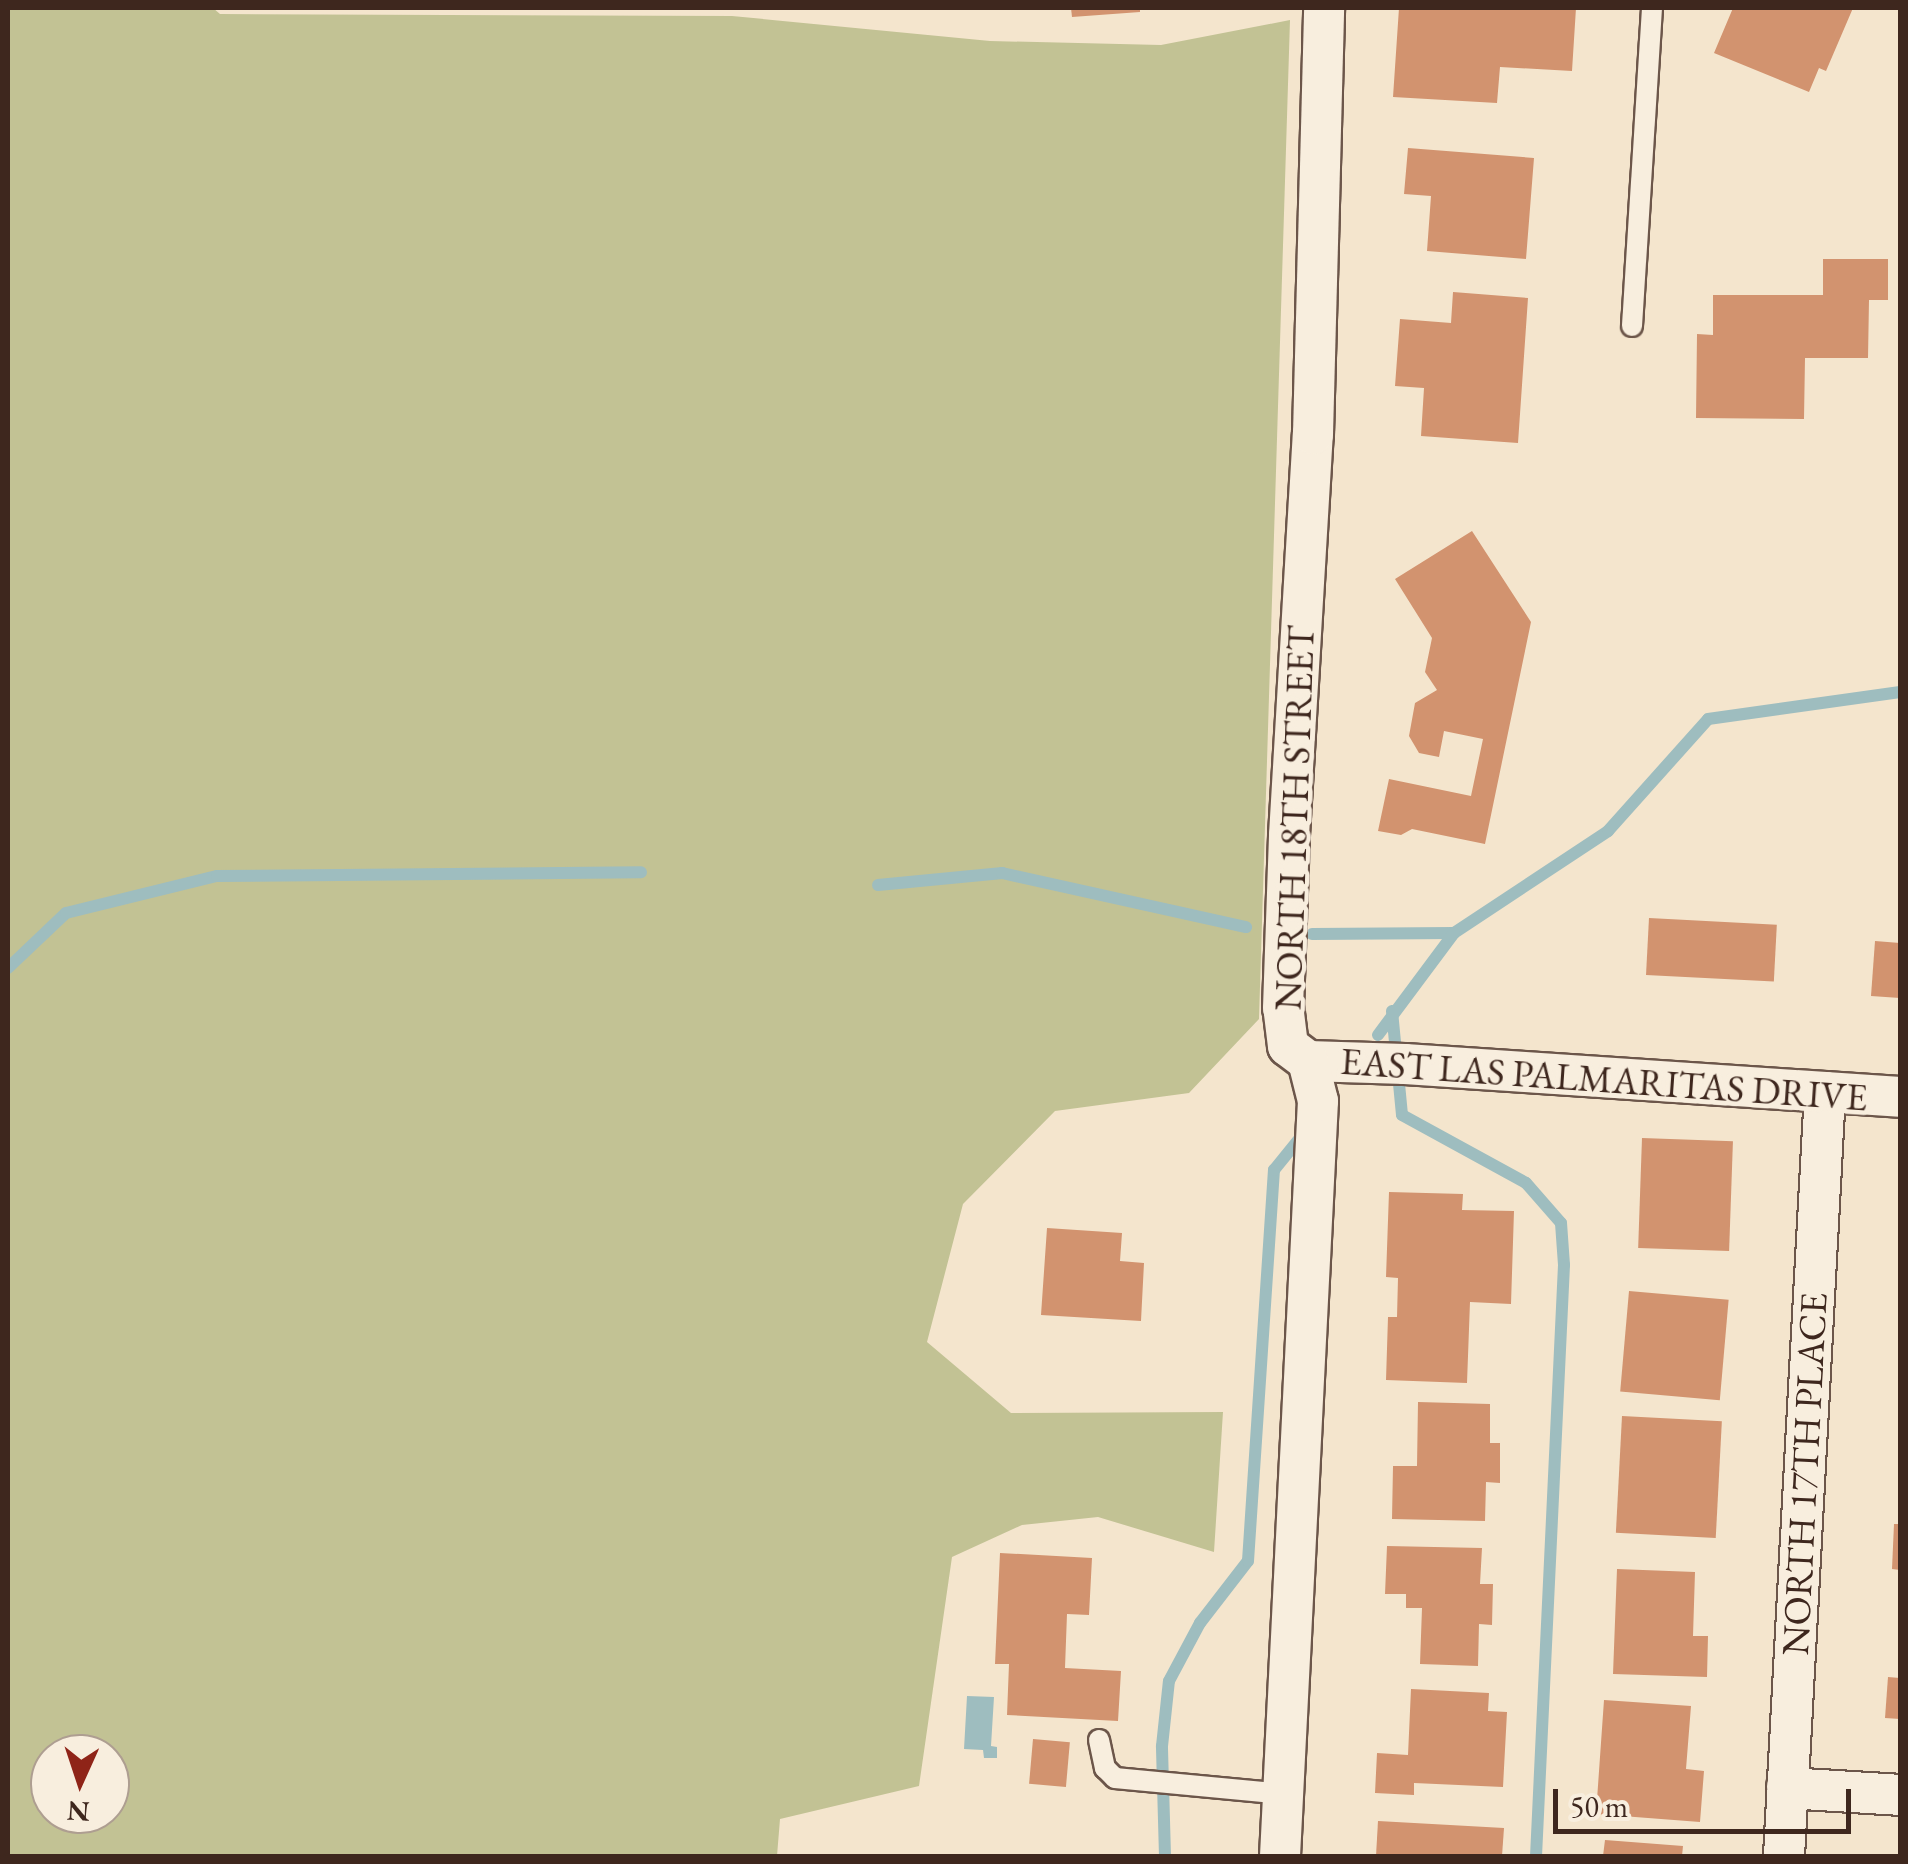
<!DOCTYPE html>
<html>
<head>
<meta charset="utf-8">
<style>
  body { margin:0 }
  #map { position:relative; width:1908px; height:1864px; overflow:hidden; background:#f4e5cd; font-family:"EB Garamond",serif }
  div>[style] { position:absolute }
  .green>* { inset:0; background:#c2c294 }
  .water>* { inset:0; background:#9ebdbf }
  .stream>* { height:12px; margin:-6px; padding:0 6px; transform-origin:6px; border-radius:6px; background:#9ebdbf }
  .building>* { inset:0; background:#d2936f; transform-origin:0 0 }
  .roads { filter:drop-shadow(2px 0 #6c564a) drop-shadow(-2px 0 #6c564a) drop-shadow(0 2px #6c564a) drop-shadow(0 -2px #6c564a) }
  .lane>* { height:20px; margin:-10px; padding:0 10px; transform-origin:10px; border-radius:10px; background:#f8eede }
  .street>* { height:40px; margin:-20px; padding:0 20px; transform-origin:20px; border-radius:20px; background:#f8eede }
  span { translate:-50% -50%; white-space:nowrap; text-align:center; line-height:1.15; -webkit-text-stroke:9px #f8eede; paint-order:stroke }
  .street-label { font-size:38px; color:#3e271e }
  .frame { position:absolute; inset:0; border:10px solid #3e271e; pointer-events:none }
  .north { position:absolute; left:30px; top:1734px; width:100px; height:100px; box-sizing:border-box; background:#f8eede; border:2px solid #ae9e91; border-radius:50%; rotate:183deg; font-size:28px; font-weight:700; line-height:40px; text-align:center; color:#3e271e }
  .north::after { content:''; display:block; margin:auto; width:35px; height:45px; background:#8f2418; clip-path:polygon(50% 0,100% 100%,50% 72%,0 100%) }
  .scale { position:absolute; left:1553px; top:1789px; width:298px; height:45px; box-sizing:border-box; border:5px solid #3e271e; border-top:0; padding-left:12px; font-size:30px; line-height:35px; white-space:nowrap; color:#3e271e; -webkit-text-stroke:8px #f8eede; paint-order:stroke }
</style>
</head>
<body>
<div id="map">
  <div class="green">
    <div style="clip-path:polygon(evenodd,8px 8px,213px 8px,220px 14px,732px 16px,990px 41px,1161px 45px,1290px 20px,1259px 1019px,1189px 1093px,1055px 1111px,963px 1204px,927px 1342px,1011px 1413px,1223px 1412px,1214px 1552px,1098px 1517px,1022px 1525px,952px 1557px,919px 1786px,780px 1819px,777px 1856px,8px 1856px,8px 8px,50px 1754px,110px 1754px,110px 1814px,50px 1814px,50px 1754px)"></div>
  </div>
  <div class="water">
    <div style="clip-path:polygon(967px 1696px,994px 1697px,991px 1746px,997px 1747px,997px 1758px,984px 1758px,983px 1750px,964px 1749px)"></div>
  </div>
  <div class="stream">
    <div style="left:878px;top:885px;width:125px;rotate:-5.5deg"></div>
    <div style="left:1002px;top:873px;width:250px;rotate:12.5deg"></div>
    <div style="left:1312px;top:934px;width:142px;rotate:-0.4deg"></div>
    <div style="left:1454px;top:933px;width:185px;rotate:-33.5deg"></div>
    <div style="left:1608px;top:831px;width:150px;rotate:-48.2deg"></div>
    <div style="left:1708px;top:719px;width:194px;rotate:-8deg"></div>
    <div style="left:8px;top:968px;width:80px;rotate:-43.5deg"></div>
    <div style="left:66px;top:913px;width:155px;rotate:-13.8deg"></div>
    <div style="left:217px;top:876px;width:424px;rotate:-0.5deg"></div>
    <div style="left:1392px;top:1011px;width:104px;rotate:84.5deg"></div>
    <div style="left:1402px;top:1115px;width:141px;rotate:28.7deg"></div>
    <div style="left:1526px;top:1183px;width:53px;rotate:48.8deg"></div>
    <div style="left:1561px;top:1223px;width:42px;rotate:85.9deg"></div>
    <div style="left:1564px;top:1265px;width:592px;rotate:92.71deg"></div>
    <div style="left:1378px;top:1035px;width:127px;rotate:-53.3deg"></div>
    <div style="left:1165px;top:1856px;width:110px;rotate:-91.6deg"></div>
    <div style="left:1162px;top:1746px;width:65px;rotate:-83.9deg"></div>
    <div style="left:1169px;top:1681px;width:66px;rotate:-61.9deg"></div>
    <div style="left:1200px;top:1623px;width:78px;rotate:-52.3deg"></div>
    <div style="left:1248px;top:1561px;width:392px;rotate:-86.2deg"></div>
    <div style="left:1274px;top:1170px;width:40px;rotate:-51deg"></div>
  </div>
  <div class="building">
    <div style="clip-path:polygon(1071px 8px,1140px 8px,1140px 12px,1072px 17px)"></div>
    <div style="clip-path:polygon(1399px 8px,1576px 8px,1572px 71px,1500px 67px,1497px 103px,1393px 97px)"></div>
    <div style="clip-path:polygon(1733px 8px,1853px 8px,1826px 71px,1819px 68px,1809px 92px,1714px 53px)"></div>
    <div style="clip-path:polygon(1408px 148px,1534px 158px,1526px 259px,1427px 251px,1431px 196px,1404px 194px)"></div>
    <div style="clip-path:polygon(1823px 259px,1888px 259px,1888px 300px,1869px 300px,1868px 358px,1805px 358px,1804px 419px,1696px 418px,1697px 334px,1713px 335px,1713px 295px,1823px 295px)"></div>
    <div style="clip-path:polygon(1453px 292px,1528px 298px,1518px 443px,1421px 436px,1424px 388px,1395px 386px,1400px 319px,1451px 323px)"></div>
    <div style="clip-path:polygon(1472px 531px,1531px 622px,1485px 844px,1412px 829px,1401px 835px,1378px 831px,1389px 779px,1471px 796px,1483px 739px,1444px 731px,1439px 757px,1419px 753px,1409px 736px,1415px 703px,1437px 690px,1425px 672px,1432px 638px,1395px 579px)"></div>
    <div style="left:1649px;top:918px;width:128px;height:57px;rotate:3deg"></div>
    <div style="clip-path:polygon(1875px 941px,1900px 943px,1900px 998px,1871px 996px)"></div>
    <div style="left:1642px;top:1138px;width:91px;height:110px;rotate:2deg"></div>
    <div style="clip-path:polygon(1389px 1192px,1463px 1194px,1462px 1210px,1514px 1211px,1511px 1304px,1470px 1302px,1467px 1383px,1386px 1380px,1388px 1317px,1397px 1317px,1398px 1278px,1386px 1277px)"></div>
    <div style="clip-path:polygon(1047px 1228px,1122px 1233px,1120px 1261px,1144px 1263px,1141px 1321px,1041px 1315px)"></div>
    <div style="left:1629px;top:1291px;width:100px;height:101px;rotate:5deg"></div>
    <div style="clip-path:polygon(1418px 1402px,1490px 1404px,1490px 1443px,1500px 1443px,1500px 1483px,1486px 1482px,1485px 1521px,1392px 1519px,1393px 1466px,1417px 1466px)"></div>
    <div style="left:1622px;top:1416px;width:100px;height:117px;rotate:3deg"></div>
    <div style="clip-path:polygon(1894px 1524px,1900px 1524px,1900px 1570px,1892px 1569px)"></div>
    <div style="clip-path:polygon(1387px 1546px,1482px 1548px,1480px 1584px,1493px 1584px,1492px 1625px,1479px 1624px,1478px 1666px,1420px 1664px,1422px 1608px,1406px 1608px,1406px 1594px,1385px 1594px)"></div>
    <div style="clip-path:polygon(1000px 1553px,1092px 1558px,1089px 1615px,1067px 1614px,1065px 1668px,1121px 1671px,1118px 1721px,1007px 1715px,1009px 1664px,995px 1664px)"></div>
    <div style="clip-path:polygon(1617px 1569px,1695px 1572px,1693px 1636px,1708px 1636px,1707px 1677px,1613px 1674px)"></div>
    <div style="clip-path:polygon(1888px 1677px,1900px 1678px,1900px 1719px,1885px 1718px)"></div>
    <div style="clip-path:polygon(1411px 1689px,1489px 1693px,1488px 1711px,1507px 1712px,1503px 1787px,1414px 1783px,1414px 1795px,1375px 1793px,1377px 1753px,1408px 1755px)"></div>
    <div style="clip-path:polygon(1604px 1700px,1691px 1706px,1686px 1769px,1704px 1771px,1700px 1822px,1596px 1814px)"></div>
    <div style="left:1033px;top:1739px;width:37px;height:45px;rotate:5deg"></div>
    <div style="clip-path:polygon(1378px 1821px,1504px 1828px,1502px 1856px,1376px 1856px)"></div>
    <div style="clip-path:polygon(1605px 1840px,1683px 1846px,1682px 1856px,1603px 1856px)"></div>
  </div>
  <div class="roads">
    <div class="lane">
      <div style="left:1632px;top:326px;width:319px;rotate:-86.4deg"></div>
      <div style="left:1099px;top:1740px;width:29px;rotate:78deg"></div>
      <div style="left:1105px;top:1768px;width:14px;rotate:45deg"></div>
      <div style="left:1115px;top:1778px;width:170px;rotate:5.4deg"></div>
    </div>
    <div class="street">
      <div style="left:1308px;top:1061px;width:97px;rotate:1.8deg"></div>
      <div style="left:1405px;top:1064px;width:496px;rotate:3.8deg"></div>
      <div style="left:1787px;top:1788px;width:113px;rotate:3.5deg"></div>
      <div style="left:1280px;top:1856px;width:756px;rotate:-87.12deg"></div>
      <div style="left:1318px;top:1101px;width:41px;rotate:-104deg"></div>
      <div style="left:1308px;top:1061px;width:25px;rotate:-143deg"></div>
      <div style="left:1288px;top:1046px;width:38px;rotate:-97deg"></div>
      <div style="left:1283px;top:1008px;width:173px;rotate:-88deg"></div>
      <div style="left:1289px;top:835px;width:402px;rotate:-86.6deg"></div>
      <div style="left:1313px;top:434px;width:426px;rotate:-88.5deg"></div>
      <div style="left:1784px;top:1856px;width:765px;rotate:-86.93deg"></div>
    </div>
  </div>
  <div class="street-label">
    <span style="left:1294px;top:818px;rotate:-88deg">NORTH 18TH STREET</span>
    <span style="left:1604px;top:1079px;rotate:4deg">EAST LAS PALMARITAS DRIVE</span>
    <span style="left:1804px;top:1474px;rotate:-87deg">NORTH 17TH PLACE</span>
  </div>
  <div class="frame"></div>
  <div class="north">N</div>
  <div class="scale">50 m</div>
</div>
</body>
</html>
